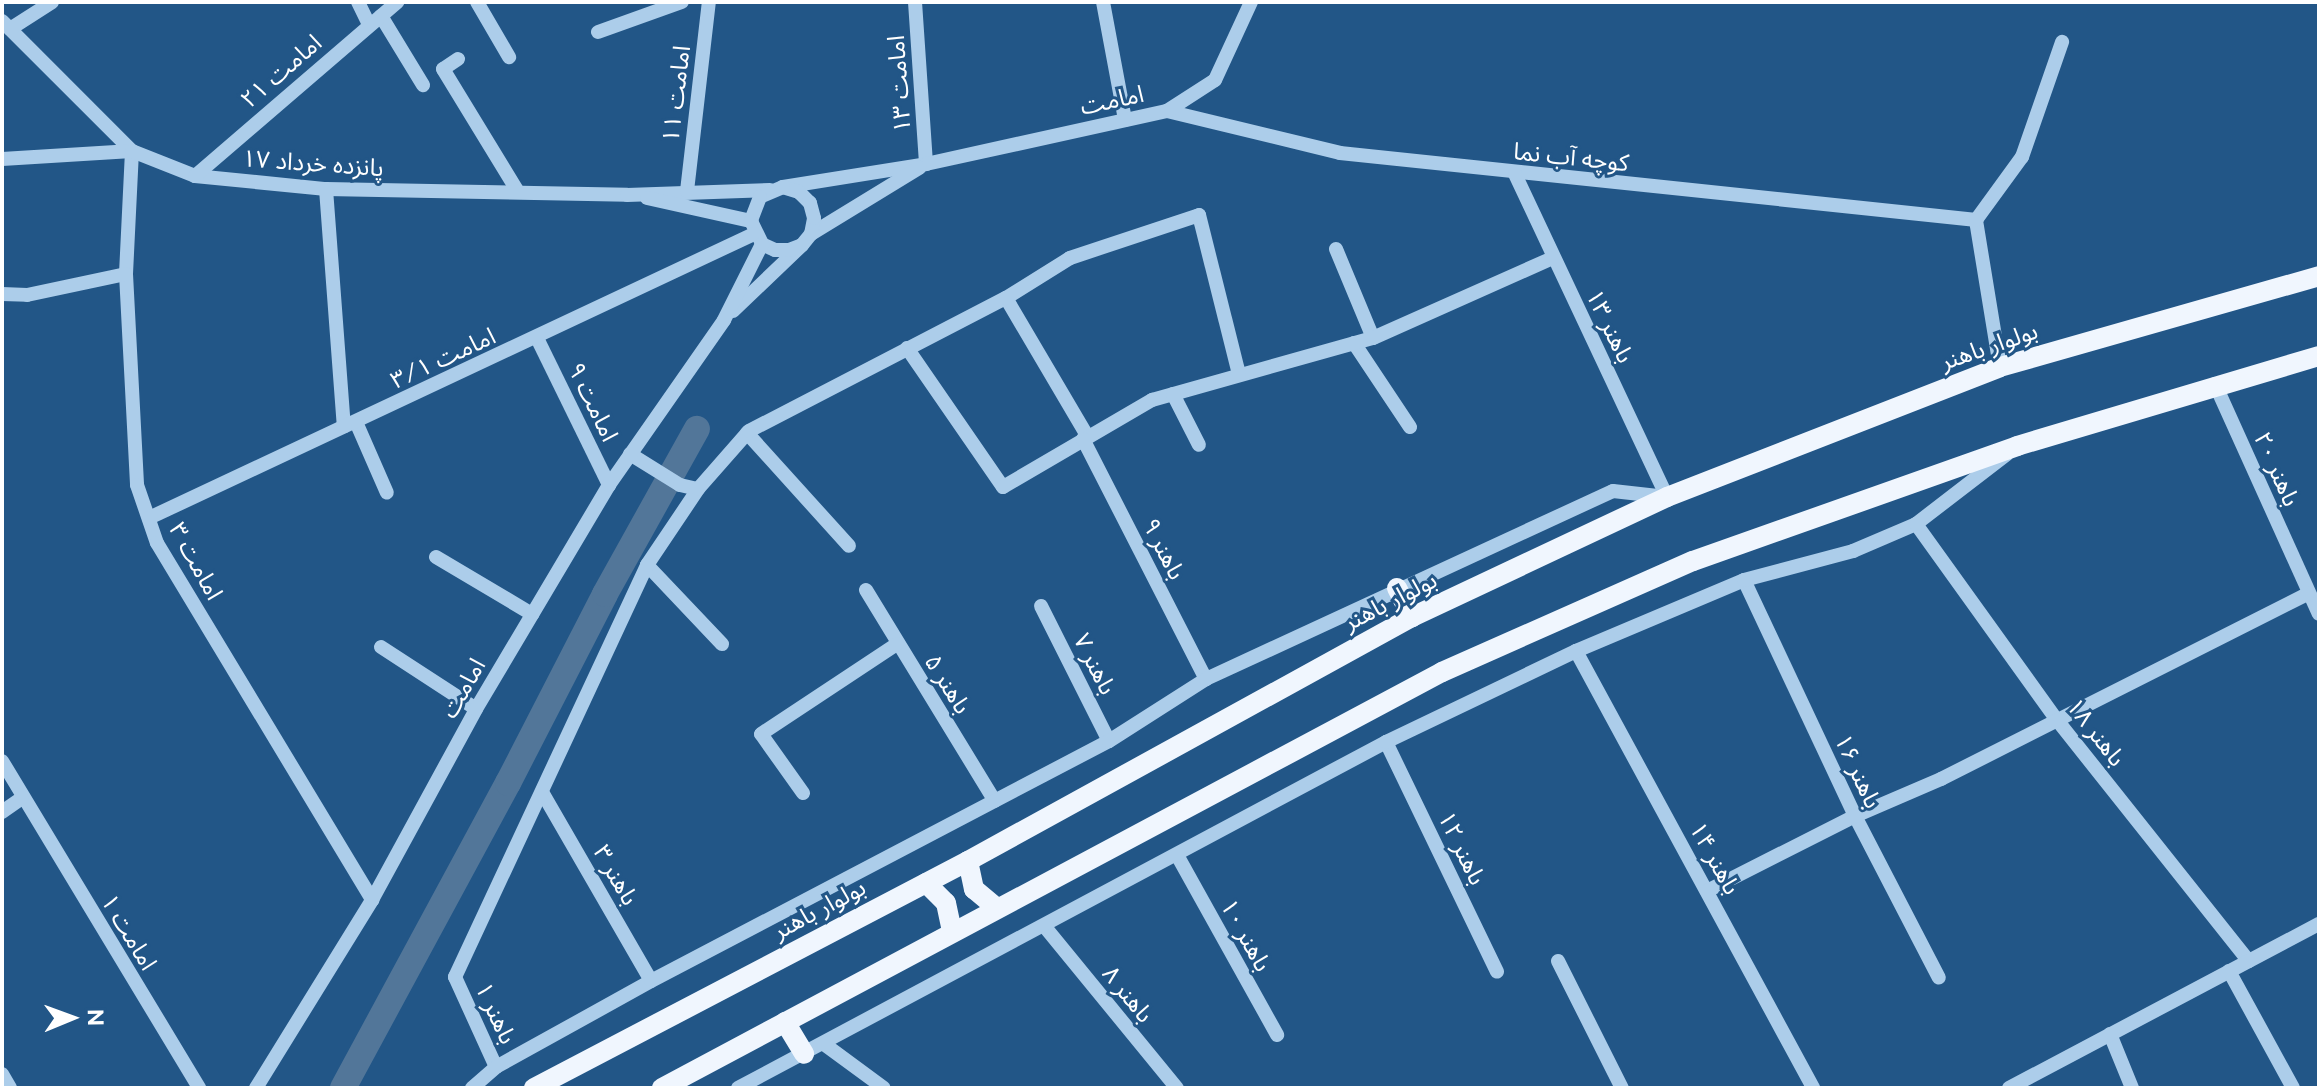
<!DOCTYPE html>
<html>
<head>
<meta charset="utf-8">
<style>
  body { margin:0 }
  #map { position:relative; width:2321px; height:1090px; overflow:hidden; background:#225687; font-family:Raleway,"Noto Sans Arabic",sans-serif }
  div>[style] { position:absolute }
  .canal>* { height:26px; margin:-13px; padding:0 13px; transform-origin:13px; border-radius:13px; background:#527699 }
  .minor>* { height:14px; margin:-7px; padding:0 7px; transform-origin:7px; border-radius:7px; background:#accdea }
  .major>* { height:20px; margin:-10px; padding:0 10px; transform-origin:10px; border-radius:10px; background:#f0f6fe }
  span { translate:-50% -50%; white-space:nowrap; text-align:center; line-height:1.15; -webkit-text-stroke:6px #225687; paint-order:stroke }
  .street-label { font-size:24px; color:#fff }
  .frame { position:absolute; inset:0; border:4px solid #fff; pointer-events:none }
  .north { position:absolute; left:32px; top:978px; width:80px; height:80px; -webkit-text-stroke:6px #225687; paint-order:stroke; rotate:89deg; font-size:22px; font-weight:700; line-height:32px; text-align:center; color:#fff }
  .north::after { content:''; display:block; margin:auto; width:28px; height:36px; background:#fff; clip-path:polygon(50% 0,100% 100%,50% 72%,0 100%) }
</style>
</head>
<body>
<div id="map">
  <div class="canal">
    <div style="left:343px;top:1088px;width:347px;rotate:-61.6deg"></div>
    <div style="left:508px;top:783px;width:212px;rotate:-62.8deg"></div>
    <div style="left:605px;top:594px;width:189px;rotate:-60.9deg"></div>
  </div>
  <div class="minor">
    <div style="left:358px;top:2px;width:25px;rotate:64deg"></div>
    <div style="left:477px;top:2px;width:64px;rotate:59.8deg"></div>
    <div style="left:915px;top:2px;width:162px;rotate:86.1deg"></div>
    <div style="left:1103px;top:2px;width:120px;rotate:79.4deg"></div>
    <div style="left:381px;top:16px;width:81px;rotate:58.7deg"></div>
    <div style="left:2px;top:21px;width:184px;rotate:45deg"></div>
    <div style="left:132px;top:151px;width:123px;rotate:92.8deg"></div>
    <div style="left:126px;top:274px;width:211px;rotate:87deg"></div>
    <div style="left:137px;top:485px;width:61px;rotate:71deg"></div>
    <div style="left:157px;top:543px;width:417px;rotate:58.9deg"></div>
    <div style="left:10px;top:29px;width:50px;rotate:-32.7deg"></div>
    <div style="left:598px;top:32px;width:89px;rotate:-19.7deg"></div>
    <div style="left:458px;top:59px;width:18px;rotate:146deg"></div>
    <div style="left:443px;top:69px;width:144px;rotate:58.6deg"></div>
    <div style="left:1167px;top:111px;width:178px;rotate:13.6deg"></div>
    <div style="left:1340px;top:153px;width:640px;rotate:6.01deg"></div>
    <div style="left:2px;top:159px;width:130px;rotate:-3.5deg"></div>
    <div style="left:132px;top:151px;width:68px;rotate:21.6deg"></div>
    <div style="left:195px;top:176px;width:132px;rotate:5.7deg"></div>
    <div style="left:326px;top:189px;width:301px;rotate:1.1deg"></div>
    <div style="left:627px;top:195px;width:143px;rotate:-2deg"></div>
    <div style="left:1515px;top:174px;width:357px;rotate:64.8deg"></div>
    <div style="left:195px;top:176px;width:267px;rotate:-40.7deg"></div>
    <div style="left:783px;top:187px;width:145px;rotate:-9.1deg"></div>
    <div style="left:926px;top:164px;width:247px;rotate:-12.4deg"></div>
    <div style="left:1167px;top:111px;width:57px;rotate:-32.9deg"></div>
    <div style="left:1215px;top:80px;width:86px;rotate:-65.2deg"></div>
    <div style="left:326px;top:189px;width:238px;rotate:85.7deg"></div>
    <div style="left:687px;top:191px;width:190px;rotate:-83.4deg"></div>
    <div style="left:647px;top:198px;width:107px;rotate:12.5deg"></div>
    <div style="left:811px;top:234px;width:127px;rotate:-31.4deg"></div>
    <div style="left:1336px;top:249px;width:96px;rotate:67.4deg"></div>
    <div style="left:2px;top:294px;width:25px;rotate:2deg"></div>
    <div style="left:27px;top:295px;width:101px;rotate:-12deg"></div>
    <div style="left:1006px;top:298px;width:161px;rotate:59.5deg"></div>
    <div style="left:733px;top:311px;width:95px;rotate:-43.7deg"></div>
    <div style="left:802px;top:245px;width:14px;rotate:-51deg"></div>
    <div style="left:811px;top:234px;width:16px;rotate:-79deg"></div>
    <div style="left:814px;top:218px;width:16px;rotate:-105deg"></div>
    <div style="left:810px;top:203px;width:16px;rotate:-135deg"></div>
    <div style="left:799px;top:192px;width:17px;rotate:-163deg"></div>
    <div style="left:783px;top:187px;width:25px;rotate:157deg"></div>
    <div style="left:760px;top:197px;width:26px;rotate:111deg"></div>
    <div style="left:751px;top:221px;width:25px;rotate:64deg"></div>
    <div style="left:762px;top:244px;width:14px;rotate:25deg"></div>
    <div style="left:775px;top:250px;width:14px"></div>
    <div style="left:789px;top:250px;width:14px;rotate:-21deg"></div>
    <div style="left:537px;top:338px;width:164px;rotate:63.9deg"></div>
    <div style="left:1354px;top:343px;width:101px;rotate:56.3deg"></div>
    <div style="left:907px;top:348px;width:169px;rotate:55.4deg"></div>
    <div style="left:1003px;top:487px;width:173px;rotate:-30.3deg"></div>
    <div style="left:1152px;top:400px;width:230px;rotate:-15.7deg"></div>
    <div style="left:1373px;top:338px;width:197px;rotate:-24deg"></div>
    <div style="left:2000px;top:367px;width:149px;rotate:-99.3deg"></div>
    <div style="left:1976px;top:220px;width:78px;rotate:-53.9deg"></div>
    <div style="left:2022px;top:157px;width:122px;rotate:-70.8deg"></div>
    <div style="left:2215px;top:384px;width:252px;rotate:65.7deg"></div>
    <div style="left:1173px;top:394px;width:57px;rotate:63deg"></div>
    <div style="left:356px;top:422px;width:77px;rotate:66.4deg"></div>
    <div style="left:747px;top:433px;width:152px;rotate:47.9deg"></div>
    <div style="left:1083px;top:439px;width:270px;rotate:62.9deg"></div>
    <div style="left:630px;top:454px;width:59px;rotate:31.8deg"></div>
    <div style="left:680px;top:485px;width:18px;rotate:13deg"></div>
    <div style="left:149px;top:518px;width:668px;rotate:-25.15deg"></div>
    <div style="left:1916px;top:524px;width:241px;rotate:54.3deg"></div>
    <div style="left:2057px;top:720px;width:308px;rotate:51.5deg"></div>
    <div style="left:436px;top:557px;width:112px;rotate:30.7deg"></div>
    <div style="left:647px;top:565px;width:109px;rotate:46.5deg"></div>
    <div style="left:1744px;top:580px;width:261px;rotate:64.8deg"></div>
    <div style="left:1855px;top:816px;width:182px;rotate:62.6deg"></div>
    <div style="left:866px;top:590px;width:247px;rotate:58.6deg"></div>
    <div style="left:1041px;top:606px;width:151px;rotate:63.3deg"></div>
    <div style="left:381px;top:647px;width:113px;rotate:33.1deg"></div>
    <div style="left:1576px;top:651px;width:497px;rotate:61.5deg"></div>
    <div style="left:1386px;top:742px;width:255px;rotate:64.2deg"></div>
    <div style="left:2px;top:761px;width:382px;rotate:58.9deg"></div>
    <div style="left:542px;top:792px;width:218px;rotate:60deg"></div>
    <div style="left:803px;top:793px;width:72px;rotate:-125.4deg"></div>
    <div style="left:761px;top:734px;width:163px;rotate:-33.5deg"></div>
    <div style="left:2px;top:812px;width:24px;rotate:-35deg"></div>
    <div style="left:1177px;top:855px;width:206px;rotate:60.9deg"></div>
    <div style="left:1707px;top:891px;width:166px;rotate:-26.9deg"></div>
    <div style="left:1855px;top:816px;width:94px;rotate:-23.3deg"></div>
    <div style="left:1941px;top:779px;width:411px;rotate:-26.8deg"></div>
    <div style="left:1045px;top:927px;width:208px;rotate:50.7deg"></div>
    <div style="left:1558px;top:961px;width:142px;rotate:63.3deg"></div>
    <div style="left:2229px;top:971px;width:133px;rotate:61.3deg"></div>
    <div style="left:2110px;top:1034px;width:58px;rotate:67.8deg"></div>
    <div style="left:824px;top:1044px;width:74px;rotate:36.3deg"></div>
    <div style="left:496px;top:1067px;width:99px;rotate:-114.5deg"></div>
    <div style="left:455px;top:977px;width:455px;rotate:-65deg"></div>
    <div style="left:647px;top:565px;width:92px;rotate:-56.1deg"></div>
    <div style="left:698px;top:489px;width:77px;rotate:-48.7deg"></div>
    <div style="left:749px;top:431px;width:289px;rotate:-27.4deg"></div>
    <div style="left:1006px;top:298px;width:75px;rotate:-32deg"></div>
    <div style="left:1070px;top:258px;width:136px;rotate:-18.4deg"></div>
    <div style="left:1199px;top:215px;width:164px;rotate:75.9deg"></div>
    <div style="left:2px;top:1074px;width:16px;rotate:60deg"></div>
    <div style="left:256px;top:1088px;width:221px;rotate:-58.3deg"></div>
    <div style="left:372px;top:900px;width:217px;rotate:-61.4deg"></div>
    <div style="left:476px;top:709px;width:261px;rotate:-59.3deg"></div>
    <div style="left:609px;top:485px;width:201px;rotate:-55.1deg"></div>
    <div style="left:724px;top:320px;width:85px;rotate:-63.4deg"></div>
    <div style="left:472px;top:1088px;width:32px;rotate:-41deg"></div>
    <div style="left:496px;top:1067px;width:177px;rotate:-29deg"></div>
    <div style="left:651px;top:981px;width:517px;rotate:-27.66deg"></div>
    <div style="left:1109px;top:741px;width:115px;rotate:-32.6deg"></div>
    <div style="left:1206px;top:679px;width:448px;rotate:-24.8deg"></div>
    <div style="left:1613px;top:491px;width:54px;rotate:6.3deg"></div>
    <div style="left:738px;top:1088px;width:735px;rotate:-28.1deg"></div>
    <div style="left:1386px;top:742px;width:211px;rotate:-25.6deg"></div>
    <div style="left:1576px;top:651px;width:182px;rotate:-22.9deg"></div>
    <div style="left:1744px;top:580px;width:113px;rotate:-14.9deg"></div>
    <div style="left:1853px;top:551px;width:69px;rotate:-23.2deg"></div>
    <div style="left:1916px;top:524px;width:115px;rotate:-37.6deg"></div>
    <div style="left:2009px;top:1088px;width:351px;rotate:-27.9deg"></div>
  </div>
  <div class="major">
    <div style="left:1397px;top:588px;width:33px;rotate:63deg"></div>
    <div style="left:968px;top:861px;width:29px;rotate:78deg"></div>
    <div style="left:974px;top:889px;width:30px;rotate:40deg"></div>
    <div style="left:926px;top:883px;width:28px;rotate:45deg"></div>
    <div style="left:946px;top:903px;width:29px;rotate:78deg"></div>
    <div style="left:785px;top:1022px;width:37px;rotate:59deg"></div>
    <div style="left:534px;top:1088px;width:490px;rotate:-27.6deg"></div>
    <div style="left:968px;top:861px;width:507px;rotate:-28.79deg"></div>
    <div style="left:1412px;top:617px;width:282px;rotate:-25.2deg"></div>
    <div style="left:1667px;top:497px;width:357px;rotate:-21.3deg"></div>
    <div style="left:2000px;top:367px;width:332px;rotate:-15.9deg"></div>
    <div style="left:662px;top:1088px;width:884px;rotate:-28.07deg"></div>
    <div style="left:1442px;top:672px;width:274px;rotate:-23.9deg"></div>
    <div style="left:1693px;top:561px;width:344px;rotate:-19.5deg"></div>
    <div style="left:2017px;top:446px;width:315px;rotate:-16.6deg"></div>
  </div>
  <div class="street-label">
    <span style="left:281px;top:71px;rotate:-41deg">امامت ۲۱</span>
    <span style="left:899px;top:84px;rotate:-94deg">امامت ۱۳</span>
    <span style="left:676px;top:94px;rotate:-83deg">امامت ۱۱</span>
    <span style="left:1112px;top:100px;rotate:-12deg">امامت</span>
    <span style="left:1571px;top:157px;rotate:6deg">کوچه آب نما</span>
    <span style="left:313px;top:163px;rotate:4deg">پانزده خرداد ۱۷</span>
    <span style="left:1610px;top:326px;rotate:64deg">باهنر ۱۳</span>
    <span style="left:1989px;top:346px;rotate:-19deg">بولوار باهنر</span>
    <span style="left:443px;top:358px;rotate:-25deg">امامت ۳/۱</span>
    <span style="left:593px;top:402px;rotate:64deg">امامت ۹</span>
    <span style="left:2277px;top:469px;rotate:66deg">باهنر ۲۰</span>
    <span style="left:1164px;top:549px;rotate:63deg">باهنر ۹</span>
    <span style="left:196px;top:561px;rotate:61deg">امامت ۳</span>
    <span style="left:1390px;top:601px;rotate:-27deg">بولوار باهنر</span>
    <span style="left:1095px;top:664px;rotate:63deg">باهنر ۷</span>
    <span style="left:948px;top:684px;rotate:58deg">باهنر ۵</span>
    <span style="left:463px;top:688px;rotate:-60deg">امامت</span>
    <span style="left:2096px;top:732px;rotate:52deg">باهنر ۱۸</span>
    <span style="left:1858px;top:771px;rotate:65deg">باهنر ۱۶</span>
    <span style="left:1462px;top:848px;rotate:64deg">باهنر ۱۲</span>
    <span style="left:1715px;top:858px;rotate:61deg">باهنر ۱۴</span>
    <span style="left:616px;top:875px;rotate:60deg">باهنر ۳</span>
    <span style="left:819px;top:909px;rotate:-28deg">بولوار باهنر</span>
    <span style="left:129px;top:932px;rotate:59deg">امامت ۱</span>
    <span style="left:1246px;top:935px;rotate:61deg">باهنر ۱۰</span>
    <span style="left:1128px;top:994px;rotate:51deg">باهنر ۸</span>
    <span style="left:496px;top:1013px;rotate:65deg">باهنر ۱</span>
  </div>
  <div class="frame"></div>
  <div class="north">N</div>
</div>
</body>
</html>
